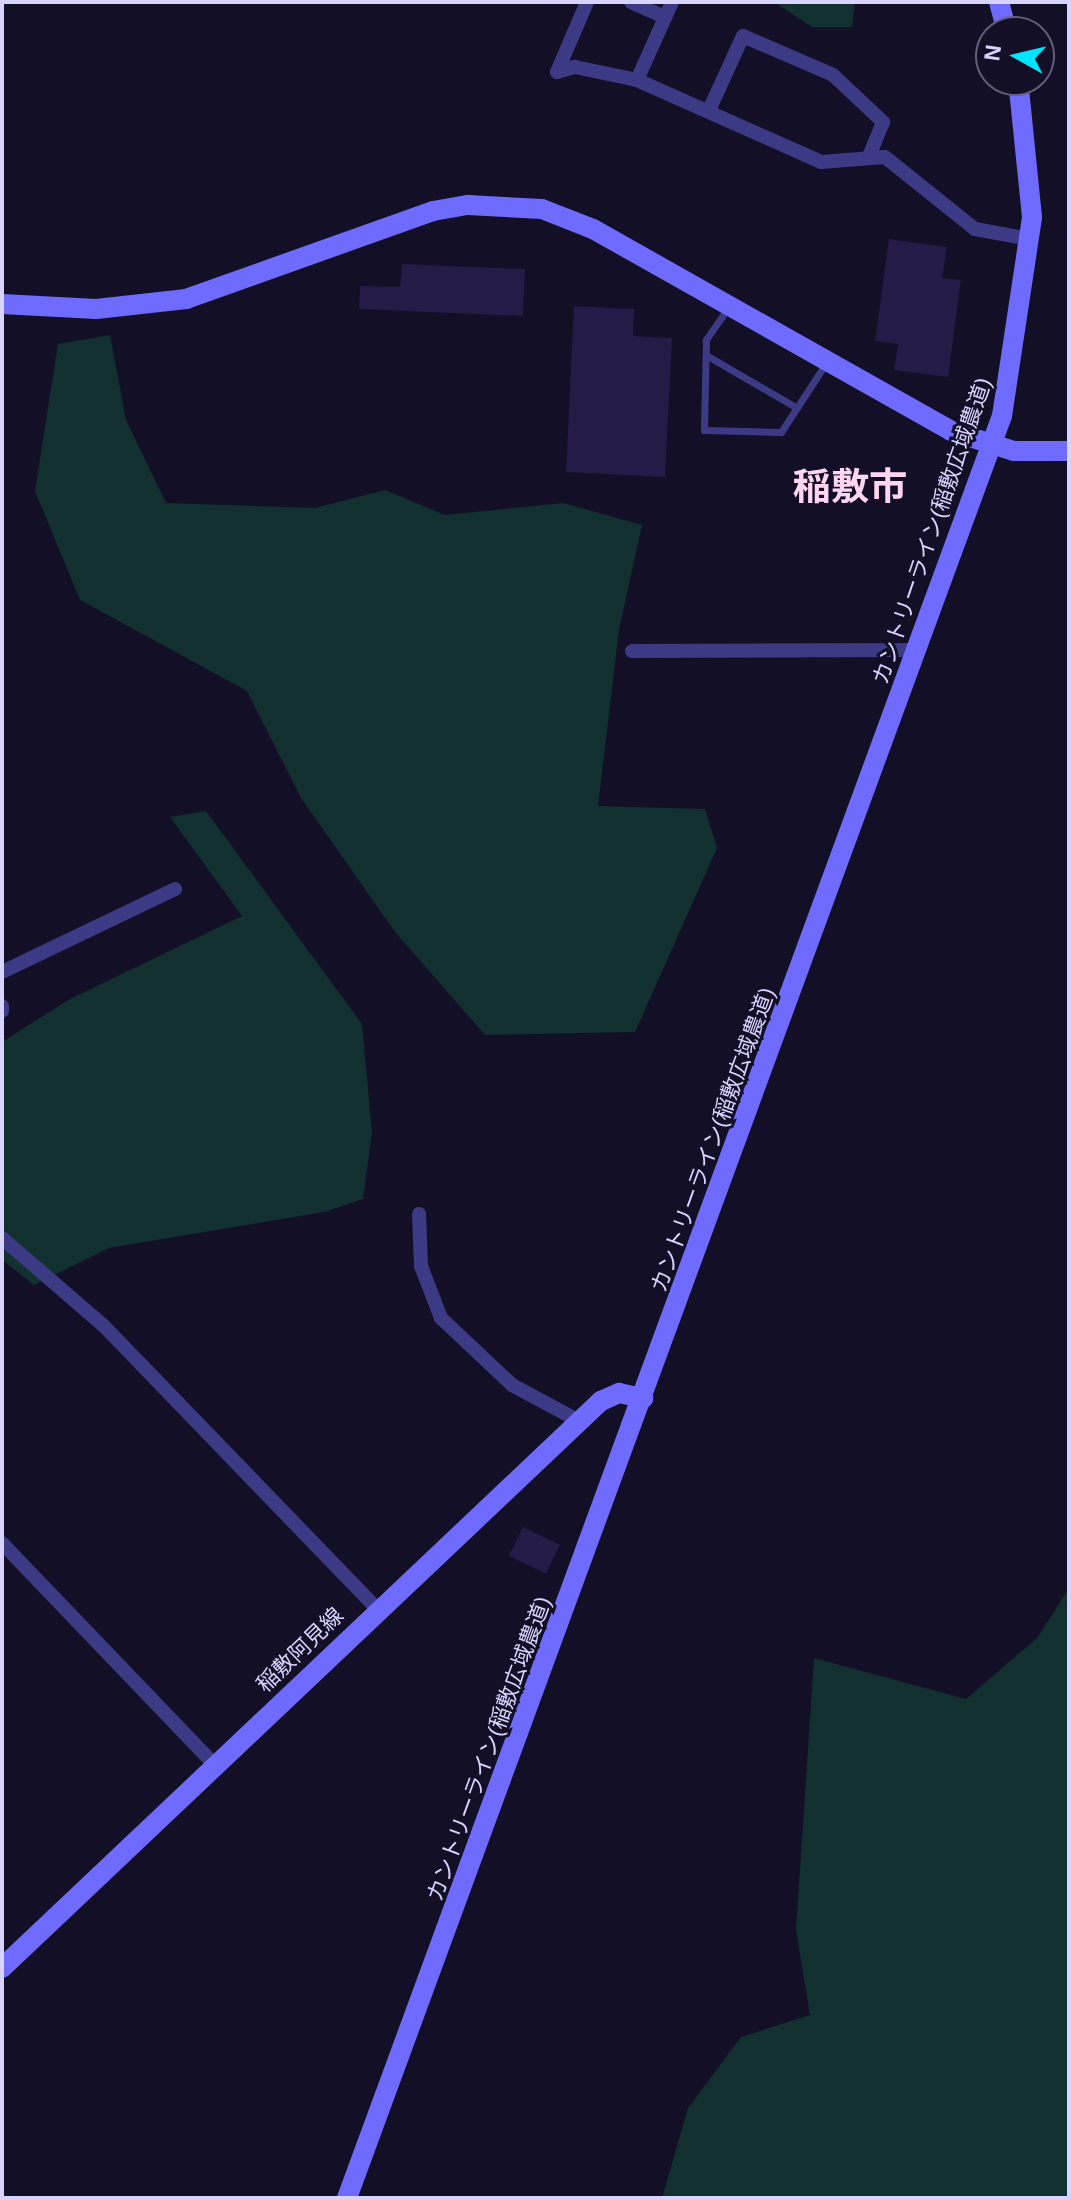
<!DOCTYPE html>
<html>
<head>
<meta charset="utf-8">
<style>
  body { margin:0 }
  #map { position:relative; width:1071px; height:2200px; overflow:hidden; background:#130f26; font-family:Helvetica,"Noto Sans JP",sans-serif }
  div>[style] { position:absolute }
  .green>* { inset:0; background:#12302f }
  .building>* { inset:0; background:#241b47; transform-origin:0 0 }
  .lane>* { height:7px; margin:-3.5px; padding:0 3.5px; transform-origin:3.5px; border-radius:3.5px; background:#3d3a85 }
  .street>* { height:14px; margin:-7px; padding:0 7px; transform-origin:7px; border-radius:7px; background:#3d3a85 }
  .secondary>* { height:20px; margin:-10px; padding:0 10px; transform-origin:10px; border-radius:10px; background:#6f6bff }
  span { translate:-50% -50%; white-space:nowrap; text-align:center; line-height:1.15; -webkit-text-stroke:6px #130f26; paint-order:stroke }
  .street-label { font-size:22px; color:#d9d4ff }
  .town-label { font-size:38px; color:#ffd6f0; font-weight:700 }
  .frame { position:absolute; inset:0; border:4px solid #d9d4ff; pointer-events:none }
  .north { position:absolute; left:975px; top:16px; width:80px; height:80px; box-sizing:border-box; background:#130f26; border:2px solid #625e7d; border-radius:50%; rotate:278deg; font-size:22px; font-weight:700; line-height:32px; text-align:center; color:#d9d4ff }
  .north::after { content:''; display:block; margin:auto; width:28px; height:36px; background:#00e5ff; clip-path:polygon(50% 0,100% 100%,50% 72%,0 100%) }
</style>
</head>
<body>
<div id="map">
  <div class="green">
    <div style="clip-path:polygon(774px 2px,855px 2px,852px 27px,812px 27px)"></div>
    <div style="clip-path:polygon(110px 335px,126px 420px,166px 503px,315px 508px,385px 490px,445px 515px,563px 503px,642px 525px,619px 630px,598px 806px,705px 809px,717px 848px,635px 1032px,485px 1035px,395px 932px,301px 798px,247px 691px,80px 600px,35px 491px,58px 344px)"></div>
    <div style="clip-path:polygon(206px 811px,362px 1024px,372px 1132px,363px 1199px,324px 1212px,109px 1248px,34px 1285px,2px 1260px,2px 1042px,70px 999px,242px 916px,170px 817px)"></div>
    <div style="clip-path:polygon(1069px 1588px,1069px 2198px,662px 2198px,688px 2108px,741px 2037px,810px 2015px,796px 1930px,814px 1658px,966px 1699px,1037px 1638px)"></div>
  </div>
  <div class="building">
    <div style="clip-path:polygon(889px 239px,947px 247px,942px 278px,961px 280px,948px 377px,894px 370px,898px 344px,875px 341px)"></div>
    <div style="clip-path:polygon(402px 264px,525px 269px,523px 316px,359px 309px,360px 286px,400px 287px)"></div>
    <div style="clip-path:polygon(574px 306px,634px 309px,633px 336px,672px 338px,665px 477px,566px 472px)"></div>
    <div style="left:523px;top:1527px;width:41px;height:32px;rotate:26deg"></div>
  </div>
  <div class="lane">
    <div style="left:728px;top:308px;width:39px;rotate:125deg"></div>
    <div style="left:706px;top:340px;width:90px;rotate:91.3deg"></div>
    <div style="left:704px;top:430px;width:77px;rotate:1.5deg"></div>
    <div style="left:781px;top:432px;width:82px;rotate:-56.9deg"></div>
    <div style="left:706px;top:355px;width:105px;rotate:30.2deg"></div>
  </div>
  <div class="street">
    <div style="left:631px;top:2px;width:37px;rotate:24deg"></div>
    <div style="left:557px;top:72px;width:19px;rotate:-16deg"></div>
    <div style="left:575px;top:67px;width:63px;rotate:11.8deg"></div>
    <div style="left:637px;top:80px;width:201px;rotate:24deg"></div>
    <div style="left:821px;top:162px;width:64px;rotate:-4.5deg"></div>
    <div style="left:885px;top:157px;width:115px;rotate:38.7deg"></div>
    <div style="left:975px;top:229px;width:56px;rotate:10.3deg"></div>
    <div style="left:557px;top:72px;width:76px;rotate:-66.8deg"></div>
    <div style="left:637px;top:80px;width:85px;rotate:-65.8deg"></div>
    <div style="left:710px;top:108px;width:79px;rotate:-65.4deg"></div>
    <div style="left:743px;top:36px;width:98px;rotate:23.4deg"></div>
    <div style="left:833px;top:75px;width:69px;rotate:43.2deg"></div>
    <div style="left:883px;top:122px;width:35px;rotate:112deg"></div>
    <div style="left:632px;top:651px;width:286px;rotate:-0.2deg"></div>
    <div style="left:2px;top:972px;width:192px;rotate:-25.6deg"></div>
    <div style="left:2px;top:1006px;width:5px;rotate:90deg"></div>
    <div style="left:419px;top:1214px;width:52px;rotate:87.8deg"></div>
    <div style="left:421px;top:1266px;width:56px;rotate:69deg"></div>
    <div style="left:441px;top:1318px;width:98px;rotate:43.3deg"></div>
    <div style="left:512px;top:1385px;width:78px;rotate:28.2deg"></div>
    <div style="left:2px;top:1238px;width:135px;rotate:40.8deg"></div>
    <div style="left:104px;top:1326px;width:393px;rotate:46deg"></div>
    <div style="left:2px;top:1543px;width:308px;rotate:46.2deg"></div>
  </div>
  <div class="secondary">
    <div style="left:999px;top:2px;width:31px;rotate:75deg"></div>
    <div style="left:2px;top:304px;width:94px;rotate:3deg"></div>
    <div style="left:96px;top:309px;width:91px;rotate:-6.3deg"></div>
    <div style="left:186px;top:299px;width:262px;rotate:-19.6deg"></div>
    <div style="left:433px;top:211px;width:36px;rotate:-10deg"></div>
    <div style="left:468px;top:205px;width:74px;rotate:3.1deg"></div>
    <div style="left:542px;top:209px;width:55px;rotate:21.4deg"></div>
    <div style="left:593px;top:229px;width:411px;rotate:29.4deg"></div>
    <div style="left:951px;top:431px;width:66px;rotate:17.6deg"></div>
    <div style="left:1014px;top:451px;width:55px"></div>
    <div style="left:2px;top:1968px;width:825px;rotate:-43.43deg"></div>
    <div style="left:601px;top:1401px;width:20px;rotate:-24deg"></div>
    <div style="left:619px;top:1393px;width:25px;rotate:12deg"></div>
    <div style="left:347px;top:2198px;width:1899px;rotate:-69.82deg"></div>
    <div style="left:1002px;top:416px;width:201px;rotate:-81.4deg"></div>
    <div style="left:1032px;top:217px;width:138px;rotate:-95.8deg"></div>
  </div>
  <div class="street-label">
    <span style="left:932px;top:531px;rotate:-71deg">カントリーライン(稲敷広域農道)</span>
    <span style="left:713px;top:1140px;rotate:-70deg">カントリーライン(稲敷広域農道)</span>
    <span style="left:300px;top:1650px;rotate:-44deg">稲敷阿見線</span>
    <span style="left:489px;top:1749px;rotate:-70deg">カントリーライン(稲敷広域農道)</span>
  </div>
  <div class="town-label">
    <span style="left:850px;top:488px">稲敷市</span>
  </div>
  <div class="frame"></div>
  <div class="north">N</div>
</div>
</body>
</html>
